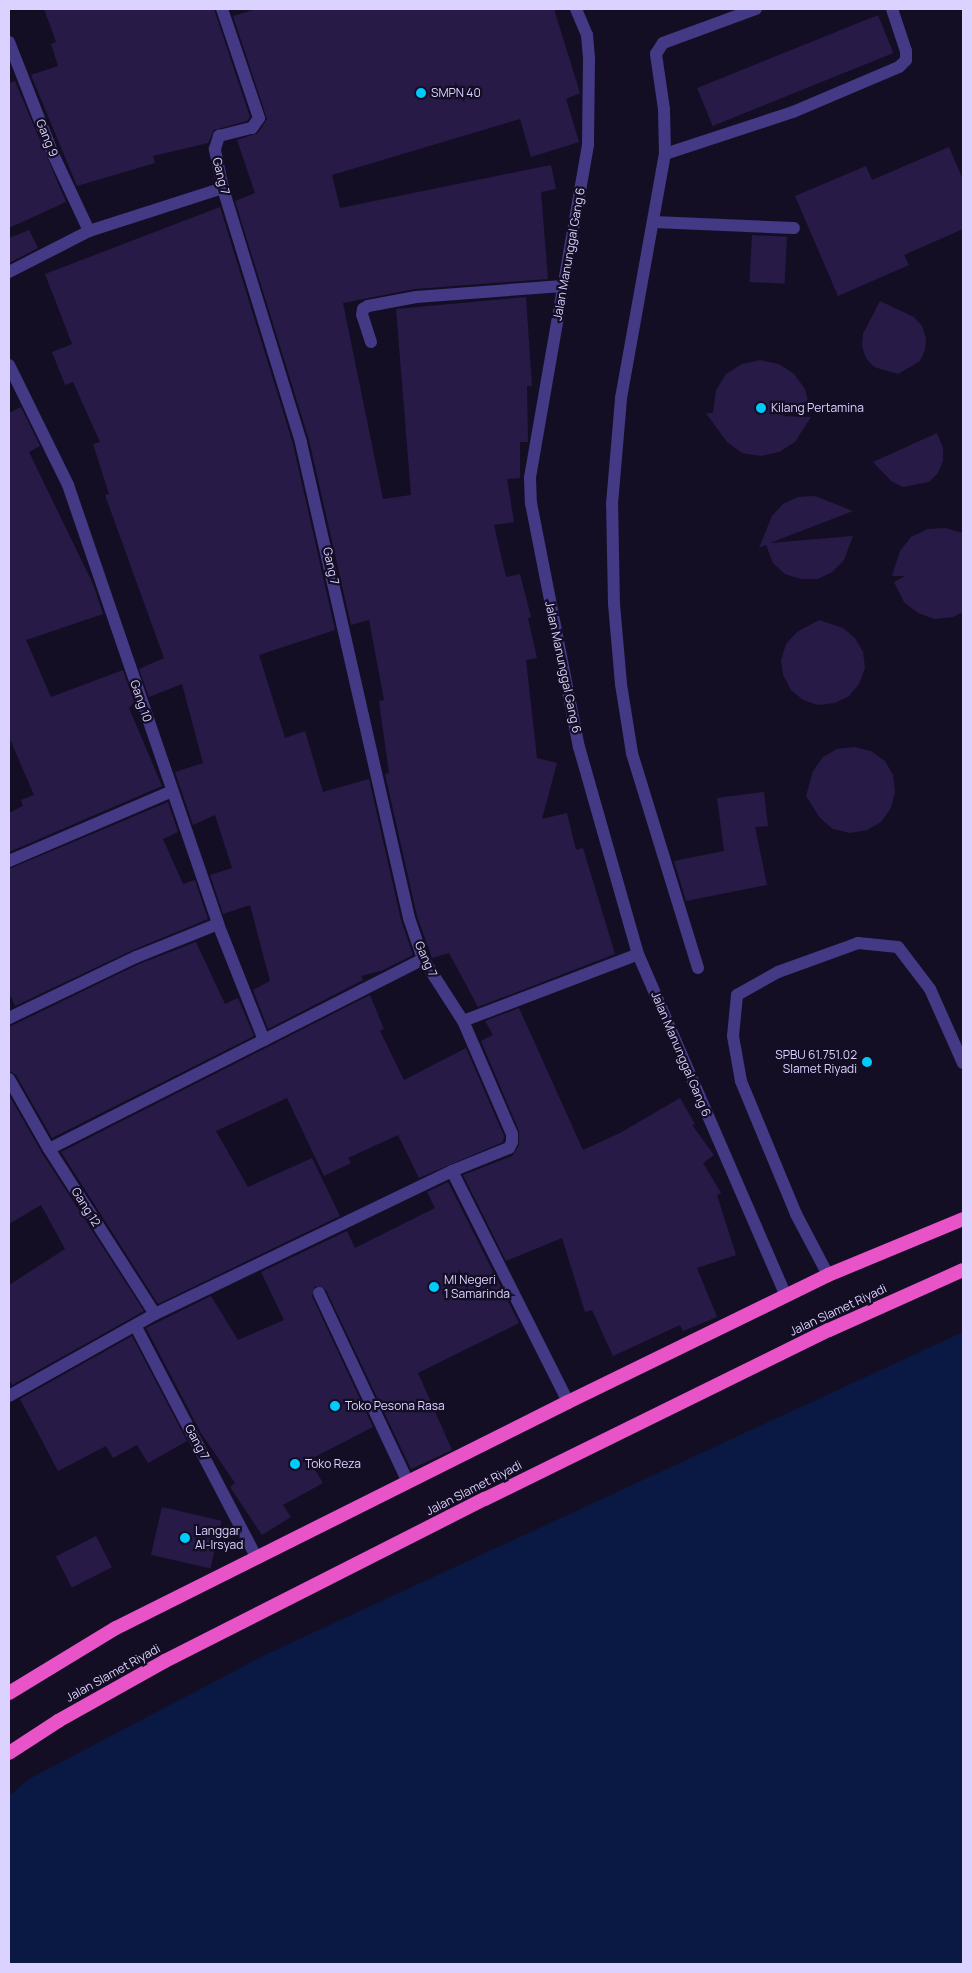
<!DOCTYPE html>
<html>
<head>
<meta charset="utf-8">
<style>
  body { margin:0 }
  #map { position:relative; width:972px; height:1973px; overflow:hidden; background:#140e25; font-family:Manrope,sans-serif }
  div>[style] { position:absolute }
  .water>* { inset:0; background:#091943 }
  .building>* { inset:0; background:#271a46; transform-origin:0 0 }
  .service>* { height:12px; margin:-6px; padding:0 6px; transform-origin:6px; border-radius:6px; background:#433984 }
  .minor>* { height:12px; margin:-6px; padding:0 6px; transform-origin:6px; border-radius:6px; background:#433984 }
  .trunk>* { height:14px; margin:-7px; padding:0 7px; transform-origin:7px; border-radius:7px; background:#e853c8 }
  .dots>* { width:14px; height:14px; translate:-50% -50%; box-sizing:border-box; border:2px solid #140e25; border-radius:50% }
  span { translate:-50% -50%; white-space:nowrap; text-align:center; line-height:1.15; -webkit-text-stroke:4.5px #140e25; paint-order:stroke }
  .poi-label { font-size:12px; color:#dcd2ff }
  .left { translate:0 -50%; text-align:left }
  .right { translate:-100% -50%; text-align:right }
  .street-label { font-size:12px; color:#dcd2ff }
  .frame { position:absolute; inset:0; border:10px solid #dcd2ff; pointer-events:none }
</style>
</head>
<body>
<div id="map">
  <div class="water">
    <div style="clip-path:polygon(963px 1332px,963px 1964px,9px 1964px,9px 1796px,29px 1779px,267px 1654px)"></div>
  </div>
  <div class="building">
    <div style="clip-path:polygon(44px 9px,214px 9px,250px 117px,247px 121px,214px 130px,208px 143px,153px 156px,155px 163px,77px 186px,31px 75px,58px 66px,51px 44px,56px 42px)"></div>
    <div style="clip-path:polygon(257px 9px,554px 9px,580px 93px,566px 99px,579px 142px,531px 157px,520px 119px,332px 175px,340px 208px,551px 165px,556px 189px,541px 192px,548px 279px,415px 289px,343px 303px,383px 499px,411px 495px,396px 309px,526px 297px,532px 386px,527px 386px,528px 442px,520px 442px,520px 478px,507px 479px,514px 522px,494px 525px,506px 577px,520px 574px,531px 617px,528px 618px,537px 658px,526px 660px,537px 758px,557px 763px,542px 819px,567px 813px,576px 850px,583px 848px,615px 954px,478px 1007px,449px 953px,432px 958px,417px 916px,385px 774px,389px 773px,379px 701px,384px 700px,369px 620px,351px 625px,309px 440px,235px 201px,255px 193px,237px 140px,258px 133px,267px 119px,233px 16px)"></div>
    <div style="left:878px;top:15px;width:41px;height:195px;rotate:68deg"></div>
    <div style="clip-path:polygon(15px 81px,66px 202px,9px 228px,9px 83px)"></div>
    <div style="clip-path:polygon(949px 147px,963px 180px,963px 229px,904px 255px,909px 265px,838px 296px,795px 196px,866px 166px,872px 180px)"></div>
    <div style="clip-path:polygon(220px 207px,293px 444px,335px 630px,259px 655px,285px 738px,305px 731px,323px 792px,369px 779px,401px 920px,413px 955px,383px 970px,361px 976px,363px 980px,268px 1029px,253px 990px,270px 981px,250px 905px,223px 914px,210px 875px,232px 868px,215px 815px,193px 825px,175px 772px,203px 763px,182px 684px,149px 697px,139px 669px,164px 658px,105px 495px,109px 494px,93px 444px,100px 442px,73px 382px,65px 385px,52px 352px,72px 344px,45px 274px)"></div>
    <div style="clip-path:polygon(29px 230px,38px 248px,9px 263px,9px 238px)"></div>
    <div style="left:752px;top:235px;width:35px;height:47px;rotate:3deg"></div>
    <div style="clip-path:polygon(880px 301px,914px 317px,922px 326px,926px 338px,925px 350px,920px 361px,898px 374px,874px 367px,866px 358px,862px 346px,863px 334px)"></div>
    <div style="clip-path:polygon(760px 360px,779px 364px,794px 374px,805px 389px,809px 406px,781px 416px,811px 417px,795px 442px,779px 452px,761px 456px,742px 453px,727px 442px,706px 413px,713px 413px,716px 390px,726px 374px,742px 364px)"></div>
    <div style="clip-path:polygon(21px 407px,40px 446px,29px 452px,93px 584px,103px 614px,26px 640px,51px 697px,123px 670px,134px 702px,129px 708px,162px 786px,9px 852px,9px 813px,23px 806px,21px 800px,34px 795px,9px 737px,9px 413px)"></div>
    <div style="clip-path:polygon(937px 433px,943px 448px,943px 461px,938px 473px,929px 482px,903px 487px,891px 481px,873px 462px)"></div>
    <div style="clip-path:polygon(815px 496px,853px 511px,770px 543px,853px 536px,844px 560px,832px 572px,818px 579px,801px 579px,785px 574px,773px 563px,766px 545px,759px 548px,772px 516px,783px 504px,798px 497px)"></div>
    <div style="clip-path:polygon(945px 528px,963px 533px,963px 612px,953px 617px,935px 619px,918px 613px,904px 602px,894px 582px,905px 576px,892px 576px,900px 551px,911px 537px,928px 529px)"></div>
    <div style="clip-path:polygon(819px 620px,843px 628px,855px 638px,863px 652px,865px 668px,859px 684px,849px 696px,835px 703px,818px 705px,803px 700px,791px 690px,783px 675px,781px 660px,786px 644px,797px 632px)"></div>
    <div style="clip-path:polygon(854px 747px,871px 751px,885px 761px,893px 775px,895px 792px,891px 808px,881px 822px,867px 830px,850px 833px,833px 829px,820px 818px,806px 796px,813px 771px,823px 757px,837px 749px)"></div>
    <div style="clip-path:polygon(764px 792px,768px 826px,755px 827px,767px 885px,686px 901px,674px 861px,724px 851px,717px 798px)"></div>
    <div style="clip-path:polygon(168px 802px,178px 832px,163px 839px,183px 884px,195px 880px,208px 919px,133px 950px,15px 1006px,9px 993px,9px 869px)"></div>
    <div style="clip-path:polygon(196px 942px,225px 1004px,238px 998px,254px 1036px,52px 1138px,16px 1075px,9px 1071px,9px 1027px,139px 964px)"></div>
    <div style="clip-path:polygon(370px 995px,384px 1029px,380px 1031px,404px 1080px,466px 1048px,504px 1136px,503px 1142px,419px 1178px,398px 1135px,348px 1158px,351px 1163px,324px 1176px,287px 1098px,216px 1131px,248px 1187px,312px 1158px,340px 1216px,158px 1304px,61px 1152px)"></div>
    <div style="clip-path:polygon(519px 1008px,583px 1150px,620px 1133px,680px 1098px,695px 1124px,692px 1125px,714px 1155px,703px 1163px,721px 1193px,717px 1195px,736px 1255px,697px 1268px,717px 1317px,683px 1331px,680px 1325px,613px 1356px,592px 1310px,585px 1312px,562px 1238px,506px 1261px,463px 1175px,512px 1156px,519px 1145px,519px 1131px,481px 1041px,493px 1035px,485px 1021px)"></div>
    <div style="clip-path:polygon(9px 1095px,42px 1153px,144px 1311px,12px 1385px,9px 1379px,9px 1285px,65px 1249px,41px 1205px,9px 1224px)"></div>
    <div style="clip-path:polygon(448px 1182px,519px 1323px,418px 1373px,452px 1450px,411px 1469px,326px 1290px,315px 1286px,312px 1296px,373px 1427px,309px 1460px,323px 1483px,283px 1505px,291px 1517px,262px 1535px,230px 1487px,235px 1483px,201px 1433px,146px 1328px,211px 1296px,238px 1340px,284px 1320px,261px 1272px,347px 1231px,355px 1248px,435px 1208px,427px 1192px)"></div>
    <div style="clip-path:polygon(132px 1336px,187px 1441px,148px 1463px,137px 1445px,113px 1458px,106px 1446px,58px 1471px,20px 1399px)"></div>
    <div style="left:162px;top:1507px;width:61px;height:49px;rotate:13deg"></div>
    <div style="left:96px;top:1536px;width:35px;height:45px;rotate:63deg"></div>
  </div>
  <div class="service">
    <div style="left:665px;top:154px;width:135px;rotate:-18.2deg"></div>
    <div style="left:793px;top:112px;width:115px;rotate:-23deg"></div>
    <div style="left:899px;top:67px;width:10px;rotate:-45deg"></div>
    <div style="left:906px;top:60px;width:9px;rotate:-90deg"></div>
    <div style="left:906px;top:51px;width:44px;rotate:-108.4deg"></div>
    <div style="left:654px;top:222px;width:140px;rotate:2.5deg"></div>
    <div style="left:698px;top:968px;width:225px;rotate:-107.1deg"></div>
    <div style="left:632px;top:753px;width:70px;rotate:-99.1deg"></div>
    <div style="left:621px;top:684px;width:80px;rotate:-95deg"></div>
    <div style="left:614px;top:604px;width:100px;rotate:-91.1deg"></div>
    <div style="left:612px;top:504px;width:106px;rotate:-85.1deg"></div>
    <div style="left:621px;top:398px;width:248px;rotate:-79.8deg"></div>
    <div style="left:665px;top:154px;width:45px;rotate:-91.3deg"></div>
    <div style="left:664px;top:109px;width:56px;rotate:-98.3deg"></div>
    <div style="left:656px;top:54px;width:13px;rotate:-58deg"></div>
    <div style="left:663px;top:43px;width:99px;rotate:-20.1deg"></div>
    <div style="left:828px;top:1275px;width:69px;rotate:-117.7deg"></div>
    <div style="left:796px;top:1214px;width:144px;rotate:-112.5deg"></div>
    <div style="left:741px;top:1081px;width:46px;rotate:-100.1deg"></div>
    <div style="left:733px;top:1036px;width:41px;rotate:-84.4deg"></div>
    <div style="left:737px;top:995px;width:47px;rotate:-29.3deg"></div>
    <div style="left:778px;top:972px;width:85px;rotate:-19.9deg"></div>
    <div style="left:858px;top:943px;width:40px;rotate:5.7deg"></div>
    <div style="left:898px;top:947px;width:53px;rotate:52.7deg"></div>
    <div style="left:930px;top:989px;width:81px;rotate:66deg"></div>
    <div style="left:319px;top:1293px;width:209px;rotate:64.8deg"></div>
  </div>
  <div class="minor">
    <div style="left:576px;top:9px;width:28px;rotate:67deg"></div>
    <div style="left:587px;top:35px;width:25px;rotate:85deg"></div>
    <div style="left:589px;top:60px;width:85px;rotate:90.7deg"></div>
    <div style="left:588px;top:145px;width:338px;rotate:99.9deg"></div>
    <div style="left:530px;top:478px;width:25px;rotate:88deg"></div>
    <div style="left:531px;top:503px;width:249px;rotate:78.9deg"></div>
    <div style="left:579px;top:747px;width:215px;rotate:74.1deg"></div>
    <div style="left:638px;top:954px;width:373px;rotate:66.6deg"></div>
    <div style="left:9px;top:42px;width:120px;rotate:68.6deg"></div>
    <div style="left:53px;top:154px;width:85px;rotate:64.9deg"></div>
    <div style="left:9px;top:272px;width:90px;rotate:-27.1deg"></div>
    <div style="left:89px;top:231px;width:141px;rotate:-17.8deg"></div>
    <div style="left:371px;top:342px;width:28px;rotate:-108deg"></div>
    <div style="left:362px;top:315px;width:6px;rotate:-81deg"></div>
    <div style="left:363px;top:309px;width:6px;rotate:-31deg"></div>
    <div style="left:368px;top:306px;width:49px;rotate:-10.6deg"></div>
    <div style="left:416px;top:297px;width:147px;rotate:-4.3deg"></div>
    <div style="left:9px;top:365px;width:134px;rotate:63.8deg"></div>
    <div style="left:68px;top:485px;width:464px;rotate:71.1deg"></div>
    <div style="left:218px;top:924px;width:125px;rotate:68.4deg"></div>
    <div style="left:9px;top:861px;width:177px;rotate:-23.2deg"></div>
    <div style="left:9px;top:1018px;width:141px;rotate:-25.7deg"></div>
    <div style="left:136px;top:957px;width:88px;rotate:-21.9deg"></div>
    <div style="left:463px;top:1021px;width:187px;rotate:-20.9deg"></div>
    <div style="left:9px;top:1079px;width:81px;rotate:60.3deg"></div>
    <div style="left:49px;top:1149px;width:196px;rotate:57.3deg"></div>
    <div style="left:155px;top:1314px;width:167px;rotate:150.7deg"></div>
    <div style="left:49px;top:1149px;width:419px;rotate:-26.9deg"></div>
    <div style="left:452px;top:1171px;width:258px;rotate:63.3deg"></div>
    <div style="left:155px;top:1314px;width:330px;rotate:-25.7deg"></div>
    <div style="left:452px;top:1171px;width:61px;rotate:-22deg"></div>
    <div style="left:509px;top:1148px;width:7px;rotate:-63deg"></div>
    <div style="left:512px;top:1142px;width:8px;rotate:-90deg"></div>
    <div style="left:512px;top:1134px;width:123px;rotate:-113.4deg"></div>
    <div style="left:463px;top:1021px;width:74px;rotate:-122.8deg"></div>
    <div style="left:423px;top:959px;width:43px;rotate:-108.9deg"></div>
    <div style="left:409px;top:918px;width:488px;rotate:-102.8deg"></div>
    <div style="left:301px;top:442px;width:266px;rotate:-107.1deg"></div>
    <div style="left:223px;top:188px;width:40px;rotate:-102deg"></div>
    <div style="left:215px;top:149px;width:14px;rotate:-73deg"></div>
    <div style="left:219px;top:136px;width:34px;rotate:-14deg"></div>
    <div style="left:252px;top:128px;width:12px;rotate:-55deg"></div>
    <div style="left:259px;top:118px;width:115px;rotate:-108.7deg"></div>
    <div style="left:136px;top:1327px;width:261px;rotate:62.4deg"></div>
  </div>
  <div class="trunk">
    <div style="left:9px;top:1693px;width:125px;rotate:-31.3deg"></div>
    <div style="left:116px;top:1628px;width:505px;rotate:-26.57deg"></div>
    <div style="left:568px;top:1402px;width:289px;rotate:-26deg"></div>
    <div style="left:828px;top:1275px;width:146px;rotate:-22.5deg"></div>
    <div style="left:9px;top:1753px;width:59px;rotate:-33.1deg"></div>
    <div style="left:58px;top:1721px;width:123px;rotate:-29.3deg"></div>
    <div style="left:165px;top:1661px;width:359px;rotate:-26.9deg"></div>
    <div style="left:485px;top:1499px;width:383px;rotate:-26.2deg"></div>
    <div style="left:829px;top:1330px;width:147px;rotate:-24.1deg"></div>
  </div>
  <div class="dots">
    <div style="left:421px;top:93px;background:#00cbfd"></div>
    <div style="left:761px;top:408px;background:#00cbfd"></div>
    <div style="left:867px;top:1062px;background:#00cbfd"></div>
    <div style="left:434px;top:1287px;background:#00cbfd"></div>
    <div style="left:335px;top:1406px;background:#00cbfd"></div>
    <div style="left:295px;top:1464px;background:#00cbfd"></div>
    <div style="left:185px;top:1538px;background:#00cbfd"></div>
  </div>
  <div class="poi-label">
    <span class="left" style="left:431px;top:93px">SMPN 40</span>
    <span class="left" style="left:771px;top:408px">Kilang Pertamina</span>
    <span class="right" style="left:857px;top:1062px">SPBU 61.751.02<br>Slamet Riyadi</span>
    <span class="left" style="left:444px;top:1287px">MI Negeri<br>1 Samarinda</span>
    <span class="left" style="left:345px;top:1406px">Toko Pesona Rasa</span>
    <span class="left" style="left:305px;top:1464px">Toko Reza</span>
    <span class="left" style="left:195px;top:1538px">Langgar<br>Al-Irsyad</span>
  </div>
  <div class="street-label">
    <span style="left:47px;top:138px;rotate:68deg">Gang 9</span>
    <span style="left:221px;top:176px;rotate:76deg">Gang 7</span>
    <span style="left:569px;top:254px;rotate:-80deg">Jalan Manunggal Gang 6</span>
    <span style="left:331px;top:566px;rotate:78deg">Gang 7</span>
    <span style="left:563px;top:667px;rotate:78deg">Jalan Manunggal Gang 6</span>
    <span style="left:141px;top:701px;rotate:71deg">Gang 10</span>
    <span style="left:426px;top:959px;rotate:66deg">Gang 7</span>
    <span style="left:681px;top:1054px;rotate:67deg">Jalan Manunggal Gang 6</span>
    <span style="left:86px;top:1207px;rotate:58deg">Gang 12</span>
    <span style="left:838px;top:1310px;rotate:-25deg">Jalan Slamet Riyadi</span>
    <span style="left:197px;top:1442px;rotate:62deg">Gang 7</span>
    <span style="left:474px;top:1488px;rotate:-27deg">Jalan Slamet Riyadi</span>
    <span style="left:113px;top:1673px;rotate:-29deg">Jalan Slamet Riyadi</span>
  </div>
  <div class="frame"></div>
</div>
</body>
</html>
